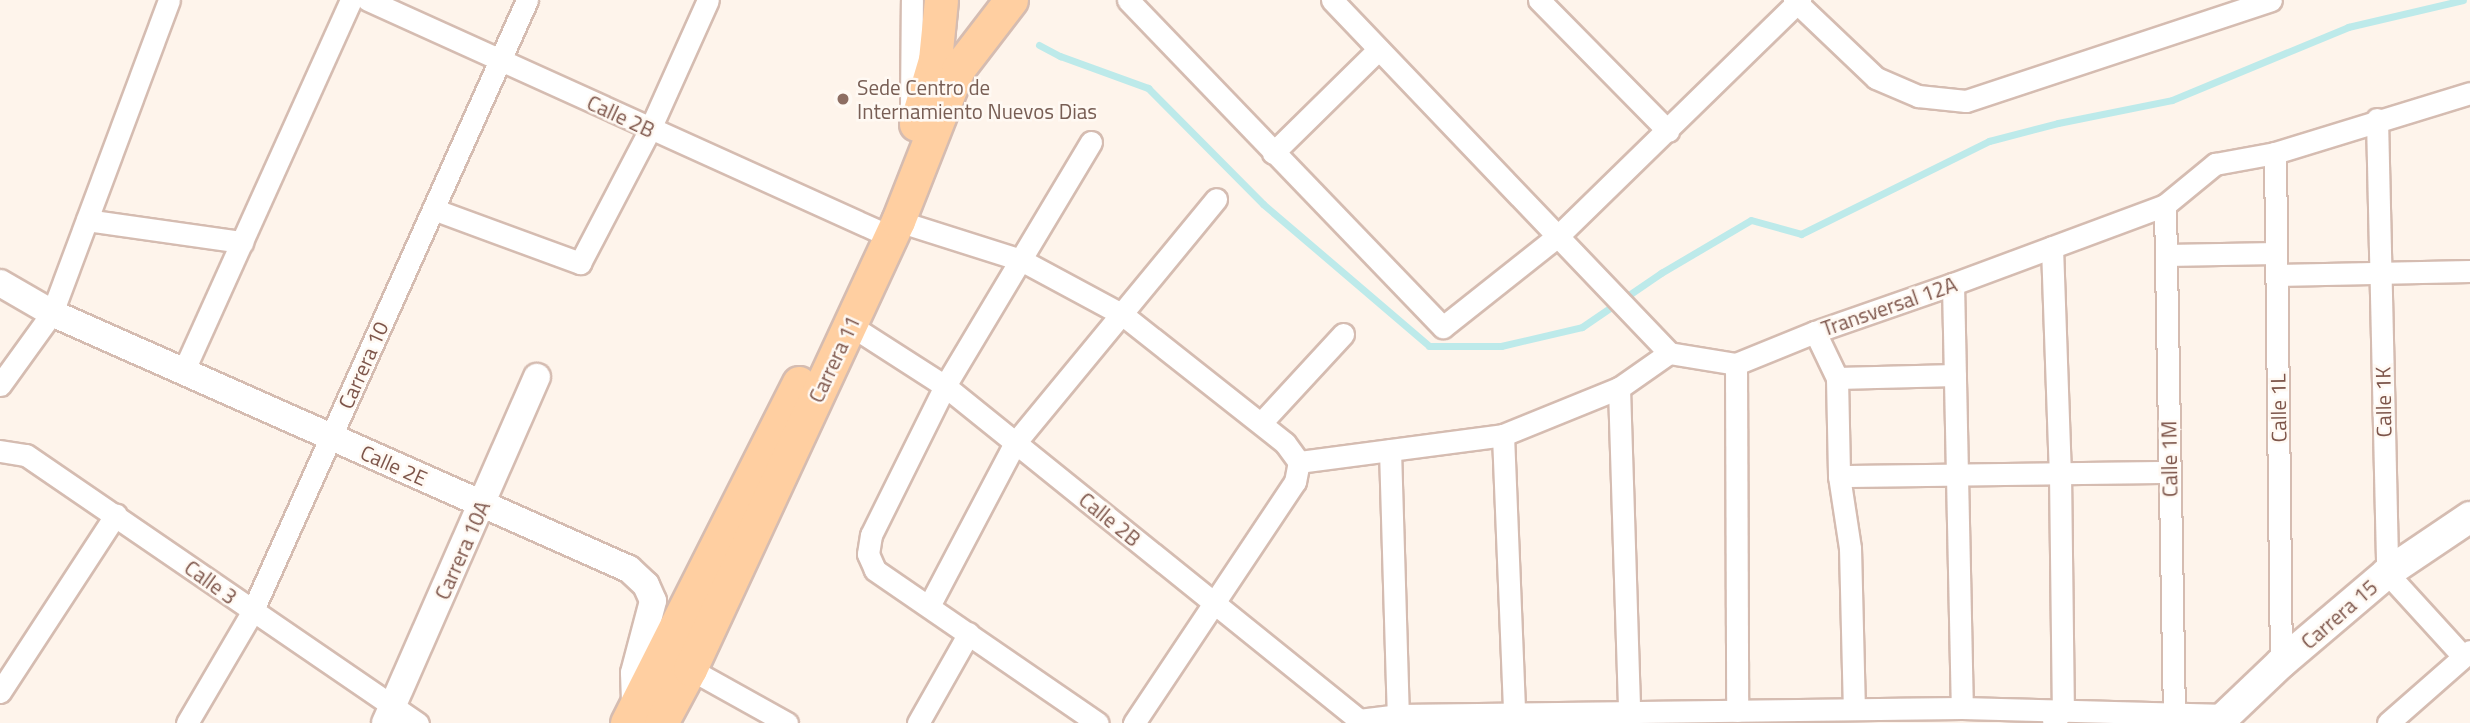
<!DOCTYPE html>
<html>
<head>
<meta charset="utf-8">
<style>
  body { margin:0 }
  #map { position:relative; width:2470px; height:723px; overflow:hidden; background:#fef4eb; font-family:"Titillium Web",sans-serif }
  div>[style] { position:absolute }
  .stream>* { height:7px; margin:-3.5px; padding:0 3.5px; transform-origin:3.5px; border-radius:3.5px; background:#bdeaea }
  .roads { filter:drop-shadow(2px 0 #d5bcb1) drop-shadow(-2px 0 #d5bcb1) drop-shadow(0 2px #d5bcb1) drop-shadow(0 -2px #d5bcb1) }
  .minor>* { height:21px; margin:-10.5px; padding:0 10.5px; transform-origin:10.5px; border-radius:10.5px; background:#fff }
  .tertiary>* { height:26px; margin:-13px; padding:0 13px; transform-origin:13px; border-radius:13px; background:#fff }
  .secondary>* { height:30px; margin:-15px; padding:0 15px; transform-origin:15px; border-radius:15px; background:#fff }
  .primary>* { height:33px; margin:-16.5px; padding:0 16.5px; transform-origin:16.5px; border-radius:16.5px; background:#ffcfa1 }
  .dots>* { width:19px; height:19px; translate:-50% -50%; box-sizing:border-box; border:4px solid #fff9f3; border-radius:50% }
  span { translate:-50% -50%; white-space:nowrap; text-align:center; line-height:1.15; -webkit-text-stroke:5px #fff9f3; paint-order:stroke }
  .education-label { font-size:21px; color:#785e54 }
  .left { translate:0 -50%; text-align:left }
  .street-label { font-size:21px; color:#7d554a }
</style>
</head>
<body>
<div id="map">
  <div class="stream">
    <div style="left:1039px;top:45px;width:24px;rotate:28deg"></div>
    <div style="left:1060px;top:56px;width:94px;rotate:20deg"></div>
    <div style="left:1148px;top:88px;width:163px;rotate:45.2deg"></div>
    <div style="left:1263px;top:204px;width:218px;rotate:40.5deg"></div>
    <div style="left:1429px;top:346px;width:72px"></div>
    <div style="left:1501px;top:346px;width:83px;rotate:-13.2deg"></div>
    <div style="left:1582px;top:327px;width:96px;rotate:-34.4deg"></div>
    <div style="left:1661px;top:273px;width:104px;rotate:-30.5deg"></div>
    <div style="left:1751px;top:220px;width:52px;rotate:15.6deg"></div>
    <div style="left:1801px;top:234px;width:210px;rotate:-26.3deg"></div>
    <div style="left:1989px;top:141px;width:71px;rotate:-14.6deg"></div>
    <div style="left:2058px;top:123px;width:116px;rotate:-11.4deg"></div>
    <div style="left:2172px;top:100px;width:191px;rotate:-22.5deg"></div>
    <div style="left:2348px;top:27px;width:118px;rotate:-13.2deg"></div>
  </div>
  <div class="roads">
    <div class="minor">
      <div style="left:368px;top:0;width:558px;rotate:24.36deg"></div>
      <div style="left:1128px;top:0;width:454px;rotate:46.1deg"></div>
      <div style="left:1443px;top:327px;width:148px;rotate:-38.4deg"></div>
      <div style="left:1559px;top:235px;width:337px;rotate:-44.3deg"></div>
      <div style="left:1332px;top:0;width:488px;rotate:46.3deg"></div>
      <div style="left:1539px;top:0;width:184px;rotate:45.4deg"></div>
      <div style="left:1794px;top:0;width:113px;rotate:43.6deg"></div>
      <div style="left:1876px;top:78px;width:46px;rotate:23.2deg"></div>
      <div style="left:1918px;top:96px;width:48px;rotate:5.9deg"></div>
      <div style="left:1966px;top:101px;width:321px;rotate:-18.3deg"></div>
      <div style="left:911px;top:106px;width:106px;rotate:-89.5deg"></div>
      <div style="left:2377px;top:119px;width:454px;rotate:88.7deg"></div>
      <div style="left:2387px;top:573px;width:111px;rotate:47.6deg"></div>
      <div style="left:1091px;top:142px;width:284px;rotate:120.9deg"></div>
      <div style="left:945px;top:386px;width:166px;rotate:116.4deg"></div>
      <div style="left:871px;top:535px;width:19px;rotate:99deg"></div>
      <div style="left:868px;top:554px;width:17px;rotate:66deg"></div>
      <div style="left:875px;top:570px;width:270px;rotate:34.5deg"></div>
      <div style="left:1273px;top:153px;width:148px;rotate:-44.5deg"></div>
      <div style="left:2275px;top:153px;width:510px;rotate:89.33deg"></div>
      <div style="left:2165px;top:205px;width:509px;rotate:88.99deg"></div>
      <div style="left:433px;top:209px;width:157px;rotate:20.2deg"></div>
      <div style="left:580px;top:263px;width:151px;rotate:-62.4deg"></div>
      <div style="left:650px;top:129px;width:141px;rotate:-65.8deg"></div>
      <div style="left:87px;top:220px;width:157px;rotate:8.1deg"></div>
      <div style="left:898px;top:221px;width:129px;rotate:17.6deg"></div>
      <div style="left:1021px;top:260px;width:116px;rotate:28.3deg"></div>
      <div style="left:1123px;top:315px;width:206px;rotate:38.3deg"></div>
      <div style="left:1285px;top:443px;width:24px;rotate:54deg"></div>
      <div style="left:2052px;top:247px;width:226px;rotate:88deg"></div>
      <div style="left:2060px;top:473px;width:238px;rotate:89.3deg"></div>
      <div style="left:2063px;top:711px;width:14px;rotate:135deg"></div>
      <div style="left:2166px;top:255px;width:110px;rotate:-1deg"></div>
      <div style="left:2276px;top:275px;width:194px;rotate:-1.2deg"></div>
      <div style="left:1953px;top:284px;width:424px;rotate:88.8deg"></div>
      <div style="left:850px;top:325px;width:113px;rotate:32.7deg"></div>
      <div style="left:945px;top:386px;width:537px;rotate:38.88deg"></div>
      <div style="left:1815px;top:332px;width:51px;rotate:64.4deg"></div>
      <div style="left:1837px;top:378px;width:98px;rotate:88.8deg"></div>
      <div style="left:1839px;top:476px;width:73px;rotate:81.3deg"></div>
      <div style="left:1850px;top:548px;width:161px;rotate:88.6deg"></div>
      <div style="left:1736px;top:364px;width:347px;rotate:89.8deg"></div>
      <div style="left:183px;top:372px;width:408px;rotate:-65.7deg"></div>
      <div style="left:1837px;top:378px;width:118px;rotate:-1.5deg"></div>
      <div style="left:0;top:385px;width:89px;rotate:-54.2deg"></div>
      <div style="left:52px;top:313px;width:334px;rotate:-69.5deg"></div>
      <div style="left:1619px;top:388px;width:324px;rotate:88.2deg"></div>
      <div style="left:1261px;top:423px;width:121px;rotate:-47.3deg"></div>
      <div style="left:1503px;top:435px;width:278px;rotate:87.7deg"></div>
      <div style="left:1514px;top:713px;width:13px;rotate:141deg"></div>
      <div style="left:1390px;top:450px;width:265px;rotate:88.3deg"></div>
      <div style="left:0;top:451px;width:26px;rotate:9deg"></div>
      <div style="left:26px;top:455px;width:475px;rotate:34.4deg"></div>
      <div style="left:1299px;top:462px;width:206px;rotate:-7.5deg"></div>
      <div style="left:1503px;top:435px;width:125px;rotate:-22.1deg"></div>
      <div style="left:1619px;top:388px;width:61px;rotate:-35deg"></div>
      <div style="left:1669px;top:353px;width:68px;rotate:9.3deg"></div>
      <div style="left:1736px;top:364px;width:85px;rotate:-22.1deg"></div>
      <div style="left:1815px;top:332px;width:146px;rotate:-19.2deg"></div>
      <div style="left:1953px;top:284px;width:226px;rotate:-20.4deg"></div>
      <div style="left:2165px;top:205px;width:65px;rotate:-39.4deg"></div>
      <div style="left:2215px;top:164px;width:61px;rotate:-10.4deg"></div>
      <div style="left:2275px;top:153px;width:204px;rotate:-17.1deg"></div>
      <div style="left:1839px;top:476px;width:330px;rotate:-0.7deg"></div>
      <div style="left:929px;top:606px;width:184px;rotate:-62.2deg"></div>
      <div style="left:1015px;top:443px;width:316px;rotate:-50.5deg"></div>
      <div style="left:690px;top:669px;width:111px;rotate:29.1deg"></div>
      <div style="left:0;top:692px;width:212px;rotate:-56.9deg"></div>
      <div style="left:187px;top:723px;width:129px;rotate:-59.6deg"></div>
      <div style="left:252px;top:612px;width:671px;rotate:-65.8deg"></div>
      <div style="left:918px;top:723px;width:103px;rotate:-60.5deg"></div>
      <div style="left:1134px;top:723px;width:290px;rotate:-56.3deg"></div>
      <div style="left:1295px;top:482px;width:20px;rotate:-79deg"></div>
      <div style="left:1357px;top:723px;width:4px;rotate:-56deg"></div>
      <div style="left:1359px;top:720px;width:39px;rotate:-7deg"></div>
      <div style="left:1398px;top:715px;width:564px;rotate:-0.71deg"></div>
      <div style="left:1962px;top:708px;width:265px;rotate:1.5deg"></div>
      <div style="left:2388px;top:723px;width:109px;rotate:-41.3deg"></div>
    </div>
    <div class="tertiary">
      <div style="left:0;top:283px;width:60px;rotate:30deg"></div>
      <div style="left:52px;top:313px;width:631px;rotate:23.93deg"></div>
      <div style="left:629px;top:569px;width:23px;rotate:43deg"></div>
      <div style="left:646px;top:585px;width:17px;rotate:66deg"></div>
      <div style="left:653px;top:601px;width:74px;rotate:104.8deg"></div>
      <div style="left:634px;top:673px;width:30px;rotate:88deg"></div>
      <div style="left:385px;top:723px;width:378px;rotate:-66.3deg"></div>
    </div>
    <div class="secondary">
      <div style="left:2218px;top:723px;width:87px;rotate:-43.6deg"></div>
      <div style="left:2281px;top:663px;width:139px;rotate:-40.3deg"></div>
      <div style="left:2387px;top:573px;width:100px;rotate:-34deg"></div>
    </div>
    <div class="primary">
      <div style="left:916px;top:124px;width:67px;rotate:-73.5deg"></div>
      <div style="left:935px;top:60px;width:60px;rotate:-84.3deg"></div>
      <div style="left:627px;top:723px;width:381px;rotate:-63.2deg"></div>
      <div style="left:661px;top:723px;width:61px;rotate:-61.8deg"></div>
      <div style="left:690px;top:669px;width:494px;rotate:-65.1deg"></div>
      <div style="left:898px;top:221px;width:163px;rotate:-68.5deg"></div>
      <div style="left:958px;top:69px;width:87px;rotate:-52.5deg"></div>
    </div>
  </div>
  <div class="dots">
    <div style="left:843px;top:99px;background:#8d6e63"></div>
  </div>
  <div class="education-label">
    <span class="left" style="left:857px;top:99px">Sede Centro de<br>Internamiento Nuevos Dias</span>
  </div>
  <div class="street-label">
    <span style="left:621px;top:116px;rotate:25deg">Calle 2B</span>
    <span style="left:1889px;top:306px;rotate:-19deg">Transversal 12A</span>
    <span style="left:834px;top:359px;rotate:-65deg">Carrera 11</span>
    <span style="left:363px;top:365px;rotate:-66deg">Carrera 10</span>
    <span style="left:2383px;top:402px;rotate:-91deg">Calle 1K</span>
    <span style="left:2278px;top:408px;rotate:-91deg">Calle 1L</span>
    <span style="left:2169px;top:459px;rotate:-91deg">Calle 1M</span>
    <span style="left:394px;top:465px;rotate:24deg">Calle 2E</span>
    <span style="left:1110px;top:519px;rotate:39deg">Calle 2B</span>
    <span style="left:462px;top:550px;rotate:-66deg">Carrera 10A</span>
    <span style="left:211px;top:582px;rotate:36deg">Calle 3</span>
    <span style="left:2339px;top:614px;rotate:-41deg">Carrera 15</span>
  </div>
</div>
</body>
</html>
